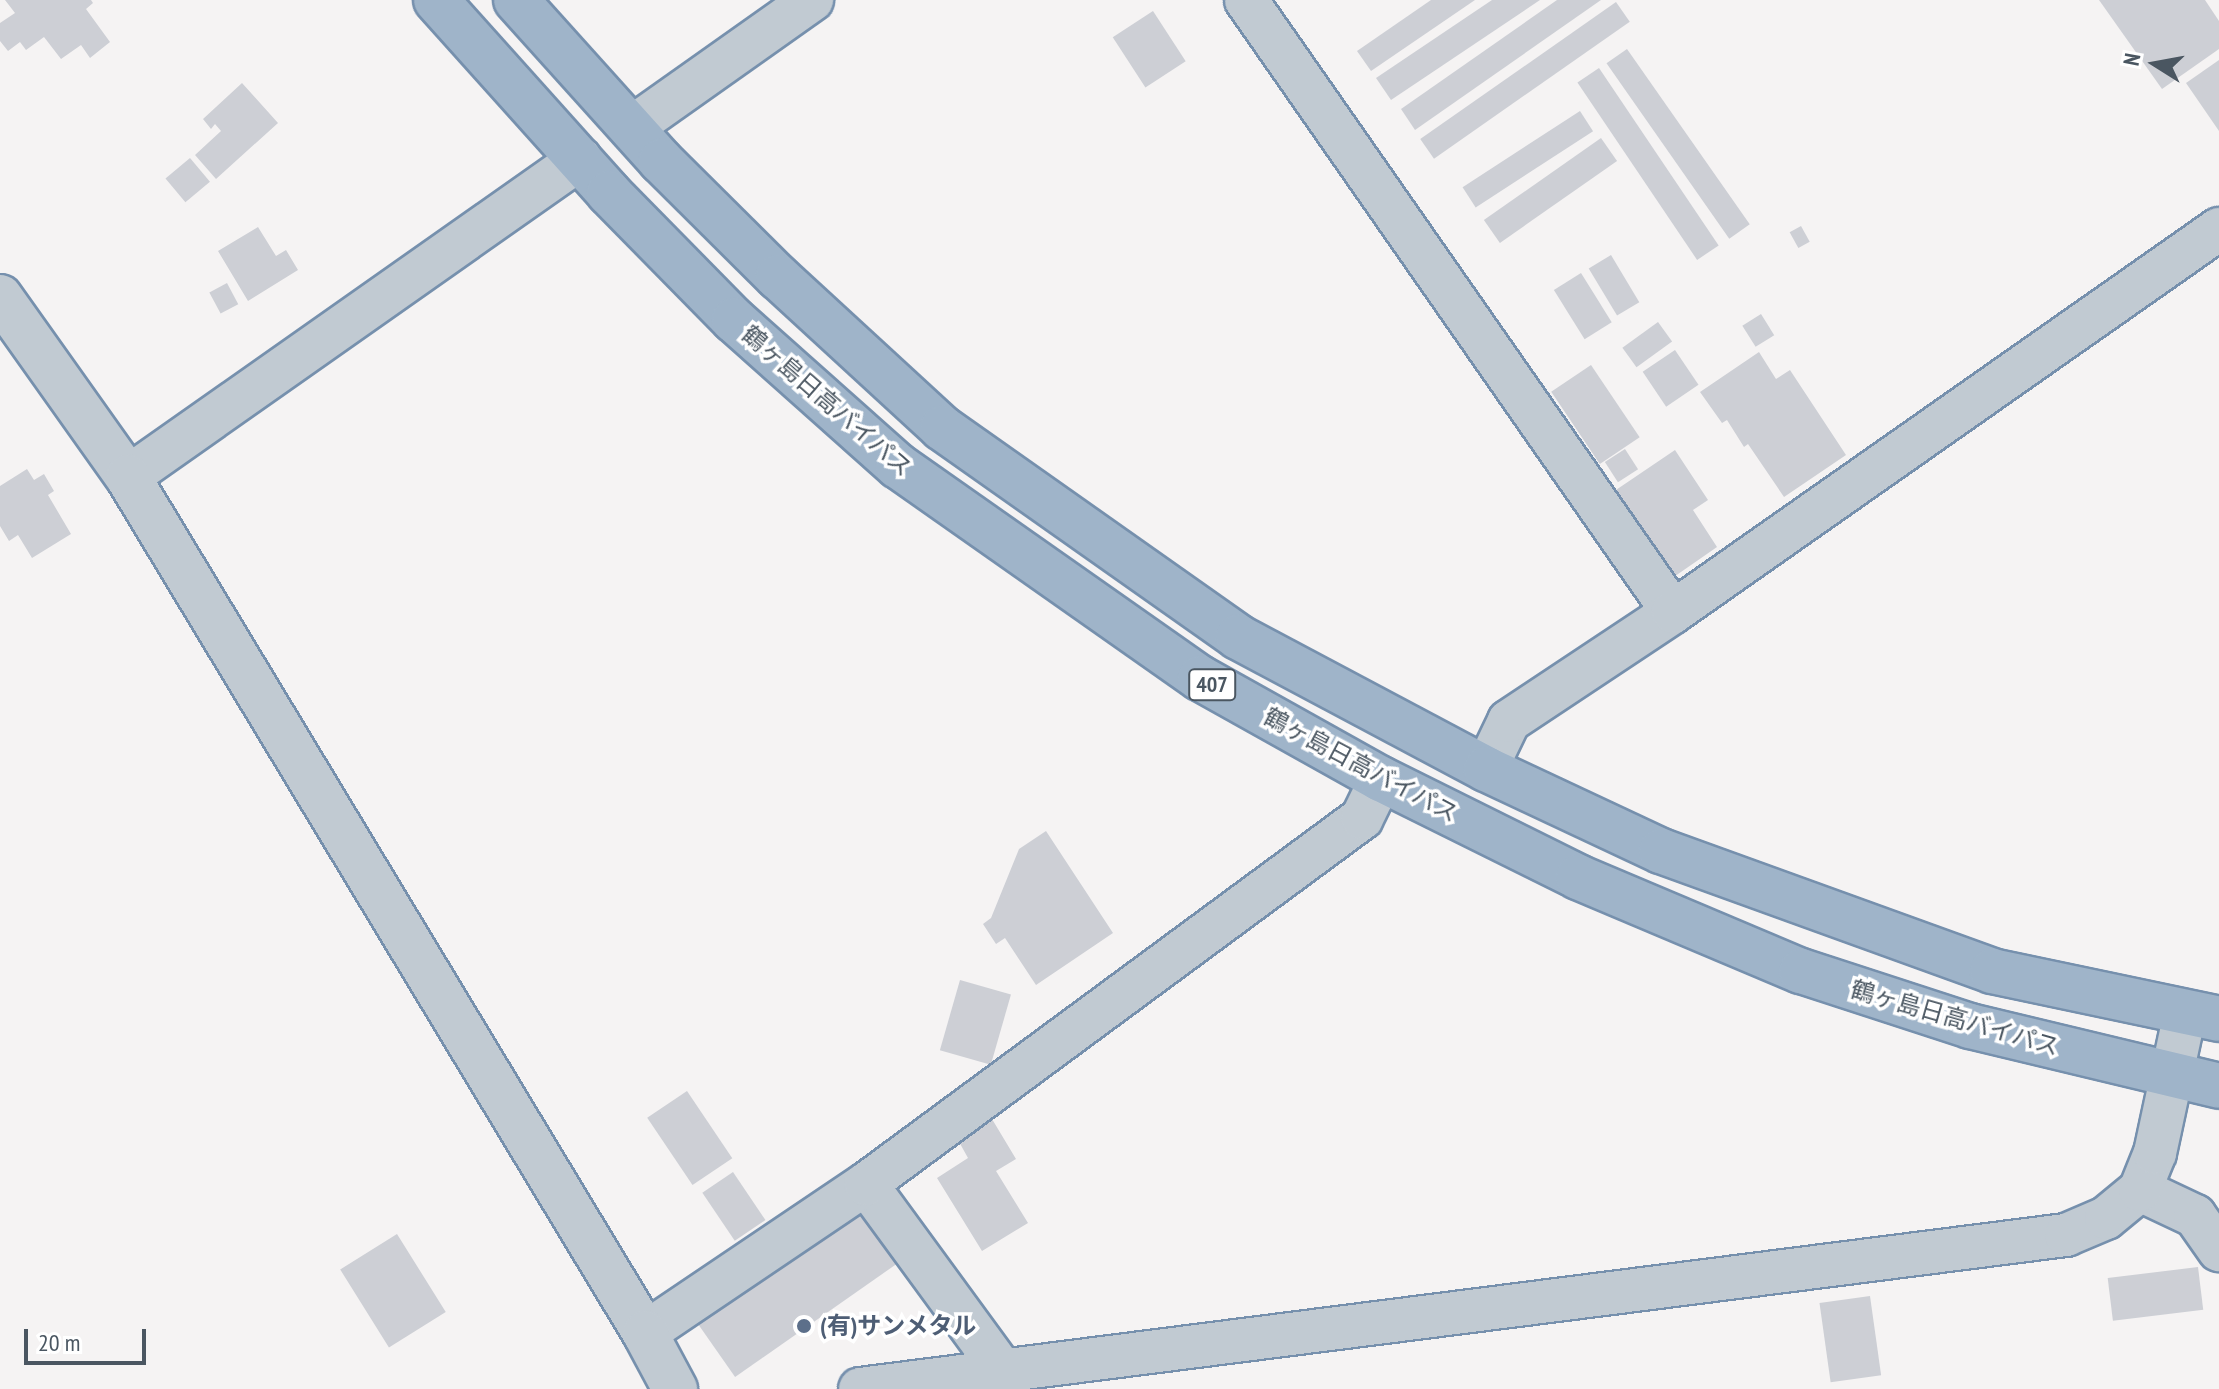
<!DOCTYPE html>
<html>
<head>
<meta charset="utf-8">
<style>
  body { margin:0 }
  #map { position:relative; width:2219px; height:1389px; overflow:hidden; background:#f5f3f3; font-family:"PT Sans Narrow","Noto Sans JP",sans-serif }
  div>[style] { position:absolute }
  .building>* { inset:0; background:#cdcfd5; transform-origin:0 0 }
  .roads { filter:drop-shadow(2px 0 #7690ad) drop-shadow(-2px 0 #7690ad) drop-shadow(0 2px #7690ad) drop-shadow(0 -2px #7690ad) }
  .minor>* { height:42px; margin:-21px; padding:0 21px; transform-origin:21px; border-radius:21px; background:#c1cad2 }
  .tertiary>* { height:44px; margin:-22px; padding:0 22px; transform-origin:22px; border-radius:22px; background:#c1cad2 }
  .trunk>* { height:44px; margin:-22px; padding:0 22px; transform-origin:22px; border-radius:22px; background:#9fb4c9 }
  .dots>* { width:22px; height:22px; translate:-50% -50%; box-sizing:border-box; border:4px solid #fff; border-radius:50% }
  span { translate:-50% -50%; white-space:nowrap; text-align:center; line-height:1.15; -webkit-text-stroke:7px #fff; paint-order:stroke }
  .shield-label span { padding:2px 6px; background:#fff; border:2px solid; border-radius:6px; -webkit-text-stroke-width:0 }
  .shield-label { font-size:22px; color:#4a5661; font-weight:700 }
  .street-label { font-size:24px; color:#4a5661 }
  .service-label { font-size:24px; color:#4e5e75; font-weight:700 }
  .left { translate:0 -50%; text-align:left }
  .north { position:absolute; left:2115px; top:24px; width:80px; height:80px; -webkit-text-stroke:6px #fff; paint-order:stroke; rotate:281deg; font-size:22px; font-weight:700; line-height:32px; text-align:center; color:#4a5661 }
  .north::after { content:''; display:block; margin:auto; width:28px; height:36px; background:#4a5661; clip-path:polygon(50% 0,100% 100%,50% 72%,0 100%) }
  .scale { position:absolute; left:24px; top:1329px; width:122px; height:36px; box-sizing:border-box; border:4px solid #4a5661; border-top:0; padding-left:10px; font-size:24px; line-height:28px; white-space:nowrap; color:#4a5661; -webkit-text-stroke:6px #fff; paint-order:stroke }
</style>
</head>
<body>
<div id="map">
  <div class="building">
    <div style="clip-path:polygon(5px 0,91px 0,93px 3px,86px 9px,110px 42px,90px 58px,81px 45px,61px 59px,44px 37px,26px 50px,20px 42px,8px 51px,0 41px,0 23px,15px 13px)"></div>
    <div style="clip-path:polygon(1431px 0,1475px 0,1371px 71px,1357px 51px)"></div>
    <div style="clip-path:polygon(1492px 0,1540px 0,1391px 100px,1376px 78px)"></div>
    <div style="clip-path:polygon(1557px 0,1601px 0,1415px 130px,1401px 109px)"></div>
    <div style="clip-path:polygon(2099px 0,2205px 0,2219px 21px,2219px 49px,2162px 89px)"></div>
    <div style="left:1616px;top:2px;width:24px;height:239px;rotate:55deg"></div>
    <div style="left:1153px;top:11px;width:60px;height:48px;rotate:57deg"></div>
    <div style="left:1627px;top:49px;width:214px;height:25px;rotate:55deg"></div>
    <div style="clip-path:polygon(2219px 60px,2219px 131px,2186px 83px)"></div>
    <div style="left:1599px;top:68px;width:214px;height:26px;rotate:56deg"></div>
    <div style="clip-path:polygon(242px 83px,278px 123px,216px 179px,195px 155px,221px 131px,215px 124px,211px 129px,203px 119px)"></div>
    <div style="left:1580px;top:111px;width:24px;height:140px;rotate:57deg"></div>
    <div style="left:1601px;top:138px;width:28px;height:143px;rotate:55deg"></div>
    <div style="left:190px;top:158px;width:31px;height:32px;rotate:50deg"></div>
    <div style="left:1801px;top:226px;width:18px;height:13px;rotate:61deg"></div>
    <div style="clip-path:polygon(258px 227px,276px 256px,286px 250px,298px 270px,248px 301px,218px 251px)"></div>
    <div style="left:1611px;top:255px;width:55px;height:26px;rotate:59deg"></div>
    <div style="left:1581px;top:273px;width:58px;height:32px;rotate:58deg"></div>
    <div style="left:227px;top:283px;width:24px;height:20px;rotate:62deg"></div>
    <div style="left:1761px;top:314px;width:25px;height:22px;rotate:58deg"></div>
    <div style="left:1658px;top:322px;width:24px;height:44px;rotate:54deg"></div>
    <div style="left:1675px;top:350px;width:42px;height:39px;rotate:56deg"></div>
    <div style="clip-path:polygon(1759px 352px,1776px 379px,1790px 370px,1846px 455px,1784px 497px,1748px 444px,1744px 447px,1727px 420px,1722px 423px,1700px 392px)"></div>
    <div style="left:1591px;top:365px;width:87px;height:48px;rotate:56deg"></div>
    <div style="left:1625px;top:449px;width:24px;height:24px;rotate:57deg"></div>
    <div style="clip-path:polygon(1675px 450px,1708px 500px,1693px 510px,1717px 547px,1668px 581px,1610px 494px)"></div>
    <div style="clip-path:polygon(27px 469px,34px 480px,44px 474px,54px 491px,48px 495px,71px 534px,32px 558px,18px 535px,9px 541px,0 526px,0 486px)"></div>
    <div style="clip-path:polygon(1046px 831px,1113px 933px,1036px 985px,1005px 938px,996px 944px,983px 924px,991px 918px,1019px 849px)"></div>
    <div style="left:960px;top:980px;width:53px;height:73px;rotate:16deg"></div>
    <div style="left:687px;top:1091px;width:81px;height:48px;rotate:56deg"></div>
    <div style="clip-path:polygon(992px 1119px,1016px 1159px,996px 1171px,1028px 1223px,982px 1251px,937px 1178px,968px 1158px,958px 1140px)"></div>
    <div style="left:733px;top:1172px;width:58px;height:37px;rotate:56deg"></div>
    <div style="left:860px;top:1198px;width:75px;height:205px;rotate:55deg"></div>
    <div style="left:397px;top:1234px;width:92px;height:67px;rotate:58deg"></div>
    <div style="left:2198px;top:1267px;width:43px;height:91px;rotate:83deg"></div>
    <div style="left:1870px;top:1296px;width:80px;height:51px;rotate:82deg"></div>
  </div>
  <div class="roads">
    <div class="minor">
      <div style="left:1246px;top:0;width:746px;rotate:55.1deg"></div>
      <div style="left:631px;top:128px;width:222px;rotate:-35.3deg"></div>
      <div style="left:128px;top:477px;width:553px;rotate:-35.13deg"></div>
      <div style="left:1486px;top:769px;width:53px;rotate:-64.4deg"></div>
      <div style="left:1509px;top:721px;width:197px;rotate:-33.6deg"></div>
      <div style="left:1673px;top:612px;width:667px;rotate:-35.05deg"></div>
      <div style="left:866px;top:1184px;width:230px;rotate:53.8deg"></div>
      <div style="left:2140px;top:1190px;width:61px;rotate:25.3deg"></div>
      <div style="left:2195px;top:1216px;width:42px;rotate:54.8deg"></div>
      <div style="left:645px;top:1333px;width:267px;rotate:-34deg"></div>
      <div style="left:866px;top:1184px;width:616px;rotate:-36.42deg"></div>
      <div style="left:1362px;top:818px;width:43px;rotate:-64deg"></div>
      <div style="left:860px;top:1389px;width:1216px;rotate:-7.28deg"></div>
      <div style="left:2066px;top:1235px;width:43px;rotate:-23deg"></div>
      <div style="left:2106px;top:1218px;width:44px;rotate:-39.5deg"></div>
      <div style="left:2140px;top:1190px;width:40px;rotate:-68deg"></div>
      <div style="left:2155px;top:1153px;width:143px;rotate:-77.9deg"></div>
    </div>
    <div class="tertiary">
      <div style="left:0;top:297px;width:221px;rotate:54.6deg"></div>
      <div style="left:128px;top:477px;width:1000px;rotate:58.87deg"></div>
      <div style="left:645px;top:1333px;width:64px;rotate:61.8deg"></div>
    </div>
    <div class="trunk">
      <div style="left:436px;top:0;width:259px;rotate:48.1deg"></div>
      <div style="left:609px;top:193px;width:178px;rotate:45.5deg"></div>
      <div style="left:734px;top:320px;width:220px;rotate:41.7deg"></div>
      <div style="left:898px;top:466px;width:369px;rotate:35.1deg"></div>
      <div style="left:1200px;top:678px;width:207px;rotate:29.2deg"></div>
      <div style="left:1381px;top:779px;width:220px;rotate:26.4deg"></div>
      <div style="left:1578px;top:877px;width:242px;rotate:22.9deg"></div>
      <div style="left:1801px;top:971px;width:178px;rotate:18deg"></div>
      <div style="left:1970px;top:1026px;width:256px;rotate:13.5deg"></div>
      <div style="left:516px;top:0;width:217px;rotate:48deg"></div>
      <div style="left:661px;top:161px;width:165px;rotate:44.8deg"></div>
      <div style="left:778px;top:277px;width:223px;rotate:42.6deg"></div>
      <div style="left:942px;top:428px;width:362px;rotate:35.2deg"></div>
      <div style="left:1238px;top:637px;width:281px;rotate:28deg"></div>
      <div style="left:1486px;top:769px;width:193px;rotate:25.1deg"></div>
      <div style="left:1661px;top:851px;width:352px;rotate:19.9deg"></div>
      <div style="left:1992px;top:971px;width:232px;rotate:11.9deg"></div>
    </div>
  </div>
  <div class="dots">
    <div style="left:804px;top:1326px;background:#5c6f8a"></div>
  </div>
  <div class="shield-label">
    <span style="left:1212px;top:685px">407</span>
  </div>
  <div class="street-label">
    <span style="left:827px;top:401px;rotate:41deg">鶴ヶ島日高バイパス</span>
    <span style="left:1361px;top:765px;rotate:28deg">鶴ヶ島日高バイパス</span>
    <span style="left:1955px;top:1018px;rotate:16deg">鶴ヶ島日高バイパス</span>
  </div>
  <div class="service-label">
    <span class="left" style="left:820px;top:1326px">(有)サンメタル</span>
  </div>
  <div class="north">N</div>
  <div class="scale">20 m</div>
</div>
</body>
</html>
